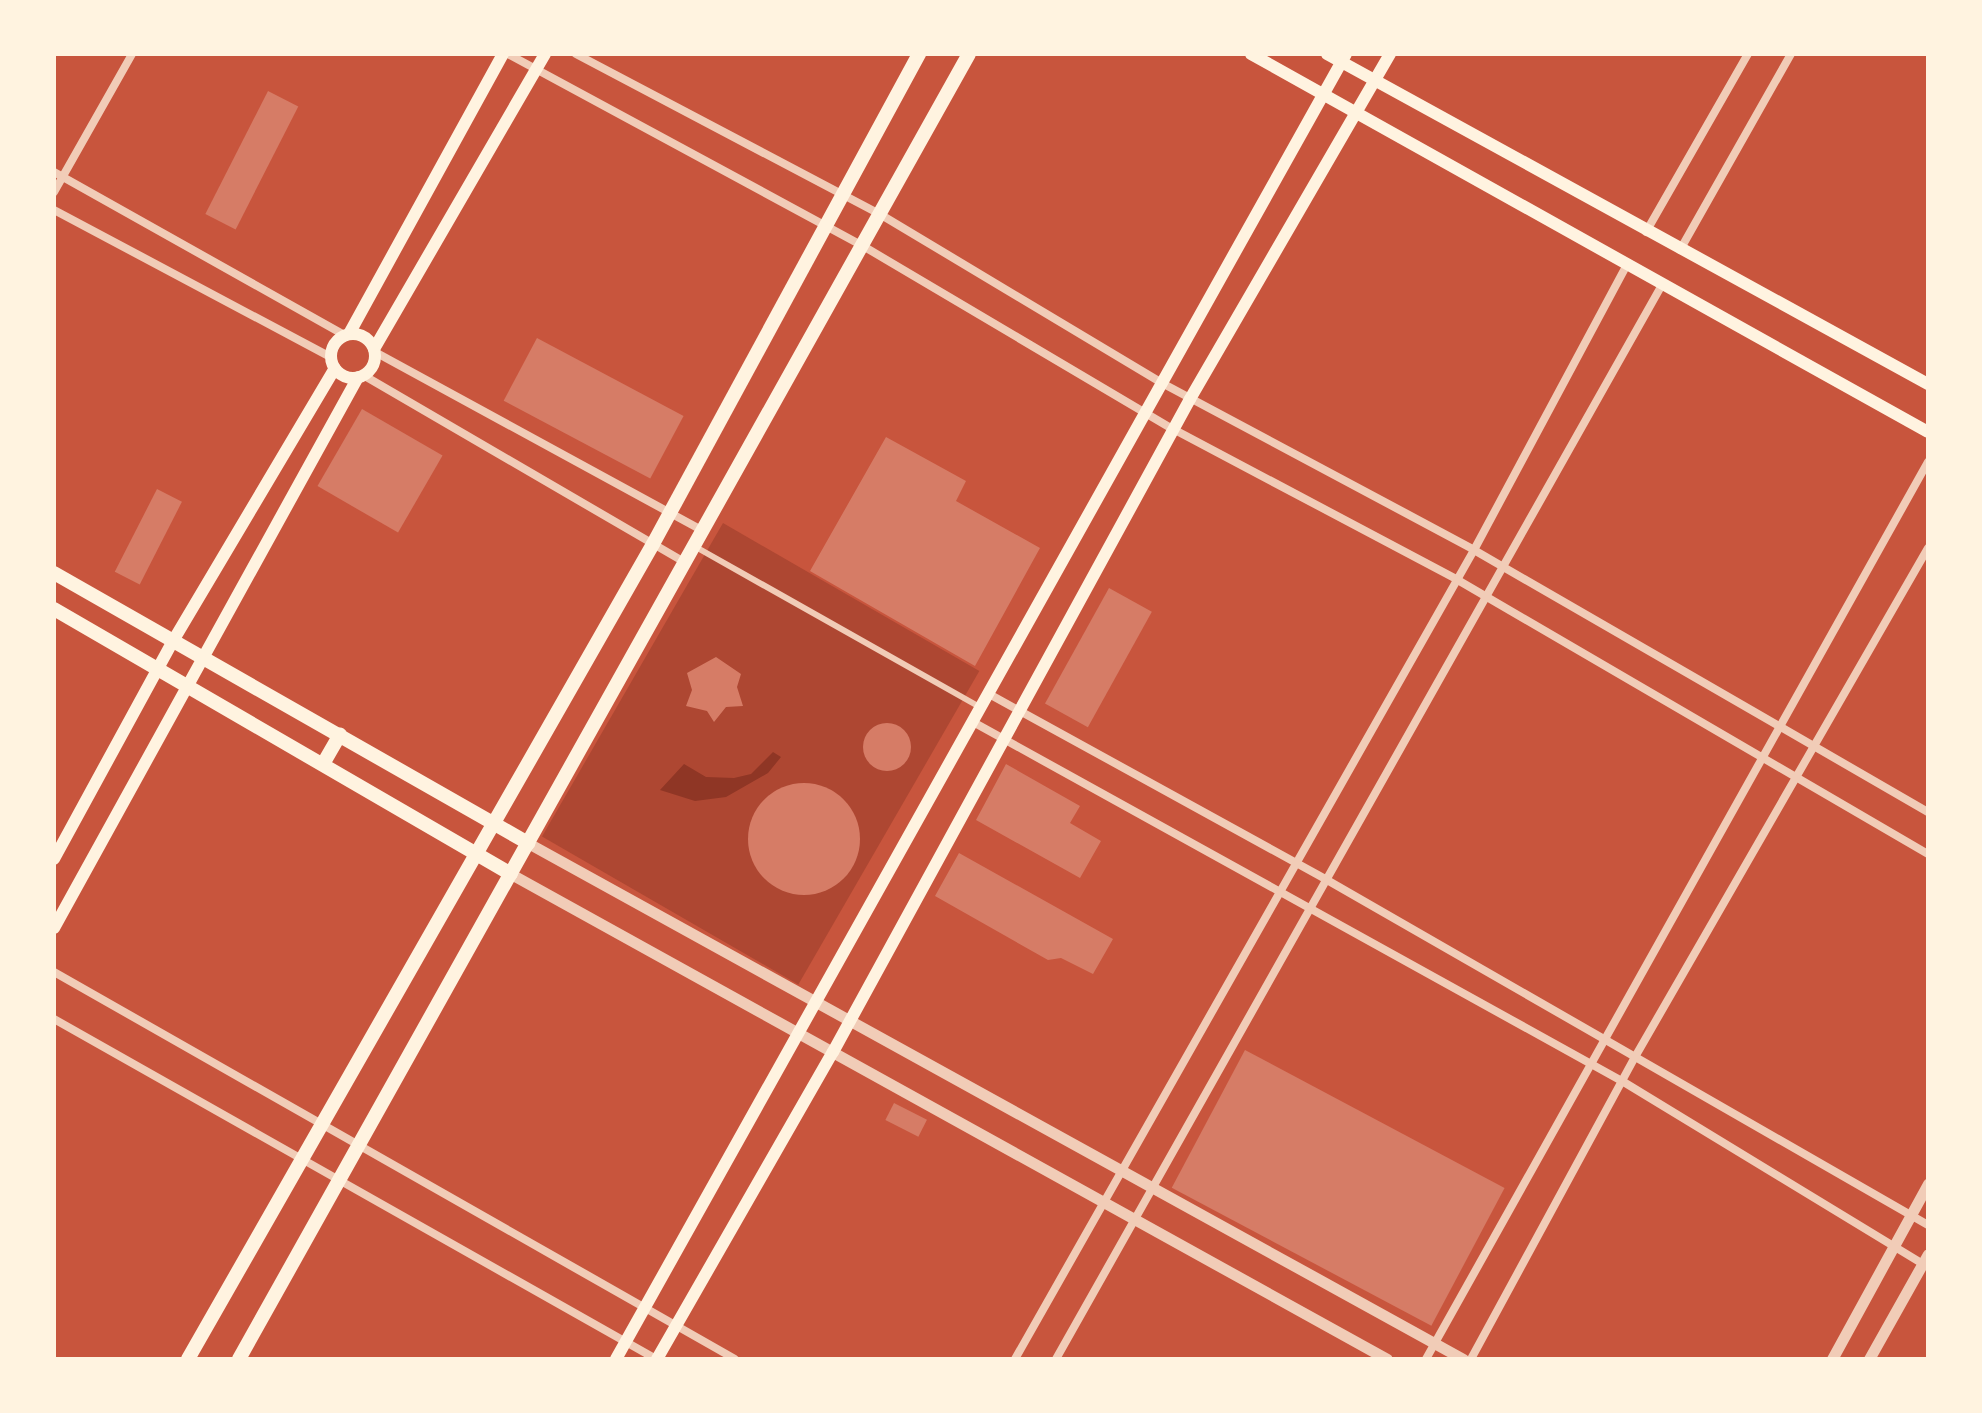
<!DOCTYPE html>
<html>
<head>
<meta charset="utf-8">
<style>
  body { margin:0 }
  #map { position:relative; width:1982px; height:1413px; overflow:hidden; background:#c8553d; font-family:"DM Sans",sans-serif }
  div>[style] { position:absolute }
  .green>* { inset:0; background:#ae4732; transform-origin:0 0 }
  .water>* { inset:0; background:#8f3625 }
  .building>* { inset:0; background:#d67c66; transform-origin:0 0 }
  .round { border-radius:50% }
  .pedestrian>* { height:6px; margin:-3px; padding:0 3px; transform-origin:3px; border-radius:3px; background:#f1ccb7 }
  .minor>* { height:8px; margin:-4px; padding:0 4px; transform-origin:4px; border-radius:4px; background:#f1ccb7 }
  .tertiary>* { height:11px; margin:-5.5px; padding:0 5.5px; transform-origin:5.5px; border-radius:5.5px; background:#f1ccb7 }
  .secondary>* { height:12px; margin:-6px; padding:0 6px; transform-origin:6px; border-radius:6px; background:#fff3e0 }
  .secondary>.ring { margin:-6px; padding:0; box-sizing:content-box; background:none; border:12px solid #fff3e0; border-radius:50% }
  .primary>* { height:14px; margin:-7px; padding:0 7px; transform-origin:7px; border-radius:7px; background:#fff3e0 }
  span { translate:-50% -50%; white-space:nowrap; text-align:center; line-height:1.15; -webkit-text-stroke:8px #fff3e0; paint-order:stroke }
  .frame { position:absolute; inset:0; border:56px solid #fff3e0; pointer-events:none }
</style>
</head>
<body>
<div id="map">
  <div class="green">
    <div style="left:723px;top:523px;width:296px;height:362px;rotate:30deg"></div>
  </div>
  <div class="water">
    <div style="clip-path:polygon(773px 752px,781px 757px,768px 773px,726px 797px,695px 801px,660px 790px,684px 764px,706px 777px,734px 778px,751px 774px)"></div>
  </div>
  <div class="building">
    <div style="left:268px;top:91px;width:34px;height:138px;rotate:27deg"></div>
    <div style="left:537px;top:338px;width:166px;height:71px;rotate:28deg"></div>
    <div style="left:362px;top:409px;width:93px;height:89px;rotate:30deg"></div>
    <div style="clip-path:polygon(886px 437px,966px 481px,956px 501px,1040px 548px,975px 666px,810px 571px)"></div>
    <div style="left:157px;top:489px;width:28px;height:93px;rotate:27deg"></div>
    <div style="left:1109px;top:588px;width:49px;height:132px;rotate:29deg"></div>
    <div style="clip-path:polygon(716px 657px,741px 674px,737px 687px,743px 706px,726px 707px,714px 722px,707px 711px,686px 706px,692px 690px,687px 673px)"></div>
    <div class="round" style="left:863px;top:723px;width:48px;height:48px"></div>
    <div style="clip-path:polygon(1006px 764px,1080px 806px,1070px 823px,1101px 841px,1080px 878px,976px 820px)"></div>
    <div class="round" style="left:748px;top:783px;width:112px;height:112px"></div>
    <div style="clip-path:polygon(959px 853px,1113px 939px,1093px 974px,1061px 958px,1048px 960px,935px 896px)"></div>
    <div style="left:1245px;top:1050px;width:294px;height:156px;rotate:28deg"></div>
    <div style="left:894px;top:1103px;width:37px;height:19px;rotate:27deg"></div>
  </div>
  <div class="pedestrian">
    <div style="left:694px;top:546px;width:330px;rotate:29.4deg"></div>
  </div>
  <div class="minor">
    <div style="left:508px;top:54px;width:404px;rotate:28.4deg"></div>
    <div style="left:863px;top:246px;width:360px;rotate:30.6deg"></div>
    <div style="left:1173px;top:429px;width:320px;rotate:27.9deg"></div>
    <div style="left:1456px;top:579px;width:546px;rotate:30.23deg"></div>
    <div style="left:576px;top:54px;width:341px;rotate:27.8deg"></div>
    <div style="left:878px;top:213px;width:329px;rotate:30.9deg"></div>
    <div style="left:1160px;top:382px;width:356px;rotate:28.1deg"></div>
    <div style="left:1474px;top:550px;width:524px;rotate:29.99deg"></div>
    <div style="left:54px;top:172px;width:334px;rotate:29.3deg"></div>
    <div style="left:54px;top:192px;width:159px;rotate:-60.5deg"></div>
    <div style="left:54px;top:210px;width:315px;rotate:28deg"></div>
    <div style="left:1646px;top:232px;width:205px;rotate:-60.2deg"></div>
    <div style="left:1680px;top:250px;width:225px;rotate:-60.5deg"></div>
    <div style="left:375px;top:352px;width:374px;rotate:28.6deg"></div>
    <div style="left:363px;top:375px;width:374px;rotate:30.2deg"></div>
    <div style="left:989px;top:694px;width:386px;rotate:28.8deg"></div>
    <div style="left:1327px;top:880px;width:693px;rotate:29.86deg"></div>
    <div style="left:973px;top:722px;width:742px;rotate:28.95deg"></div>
    <div style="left:1622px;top:1081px;width:352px;rotate:31.3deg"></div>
    <div style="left:54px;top:972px;width:783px;rotate:29.61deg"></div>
    <div style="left:54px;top:1019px;width:691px;rotate:29.46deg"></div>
    <div style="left:1015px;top:1359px;width:930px;rotate:-60.43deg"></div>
    <div style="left:1474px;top:550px;width:326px;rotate:-61.8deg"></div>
    <div style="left:1056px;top:1359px;width:1235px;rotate:-60.57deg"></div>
    <div style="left:1426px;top:1359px;width:1028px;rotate:-60.77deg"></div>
    <div style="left:1471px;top:1359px;width:344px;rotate:-61.5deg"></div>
    <div style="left:1635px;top:1057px;width:587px;rotate:-60.07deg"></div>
  </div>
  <div class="tertiary">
    <div style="left:528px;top:843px;width:1068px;rotate:28.89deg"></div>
    <div style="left:511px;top:874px;width:1001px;rotate:28.97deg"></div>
    <div style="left:1832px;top:1359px;width:200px;rotate:-61.3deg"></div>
    <div style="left:1869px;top:1359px;width:120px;rotate:-60.7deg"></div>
  </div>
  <div class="secondary">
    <div style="left:1251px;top:54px;width:775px;rotate:29.18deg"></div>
    <div style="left:1327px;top:54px;width:686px;rotate:28.77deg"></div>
    <div style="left:349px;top:334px;width:320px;rotate:-61.2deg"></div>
    <div class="ring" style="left:331px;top:334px;width:32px;height:32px"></div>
    <div style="left:374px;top:349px;width:341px;rotate:-59.9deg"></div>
    <div style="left:54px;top:859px;width:248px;rotate:-61.4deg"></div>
    <div style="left:173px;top:641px;width:317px;rotate:-59.3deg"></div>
    <div style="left:54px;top:928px;width:629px;rotate:-61.11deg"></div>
    <div style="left:616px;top:1359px;width:1495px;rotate:-60.78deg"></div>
    <div style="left:657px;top:1359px;width:354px;rotate:-60.2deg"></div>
    <div style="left:833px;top:1052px;width:744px;rotate:-61.33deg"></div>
    <div style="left:1190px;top:399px;width:399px;rotate:-59.9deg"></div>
  </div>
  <div class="primary">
    <div style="left:54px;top:573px;width:546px;rotate:29.67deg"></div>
    <div style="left:54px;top:609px;width:528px;rotate:30.11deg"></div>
    <div style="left:323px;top:764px;width:34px;rotate:-60deg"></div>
    <div style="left:188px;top:1359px;width:938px;rotate:-60.29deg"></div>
    <div style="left:653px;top:544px;width:558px;rotate:-61.5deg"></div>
    <div style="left:239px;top:1359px;width:1495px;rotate:-60.78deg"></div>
  </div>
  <div class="frame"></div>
</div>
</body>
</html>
